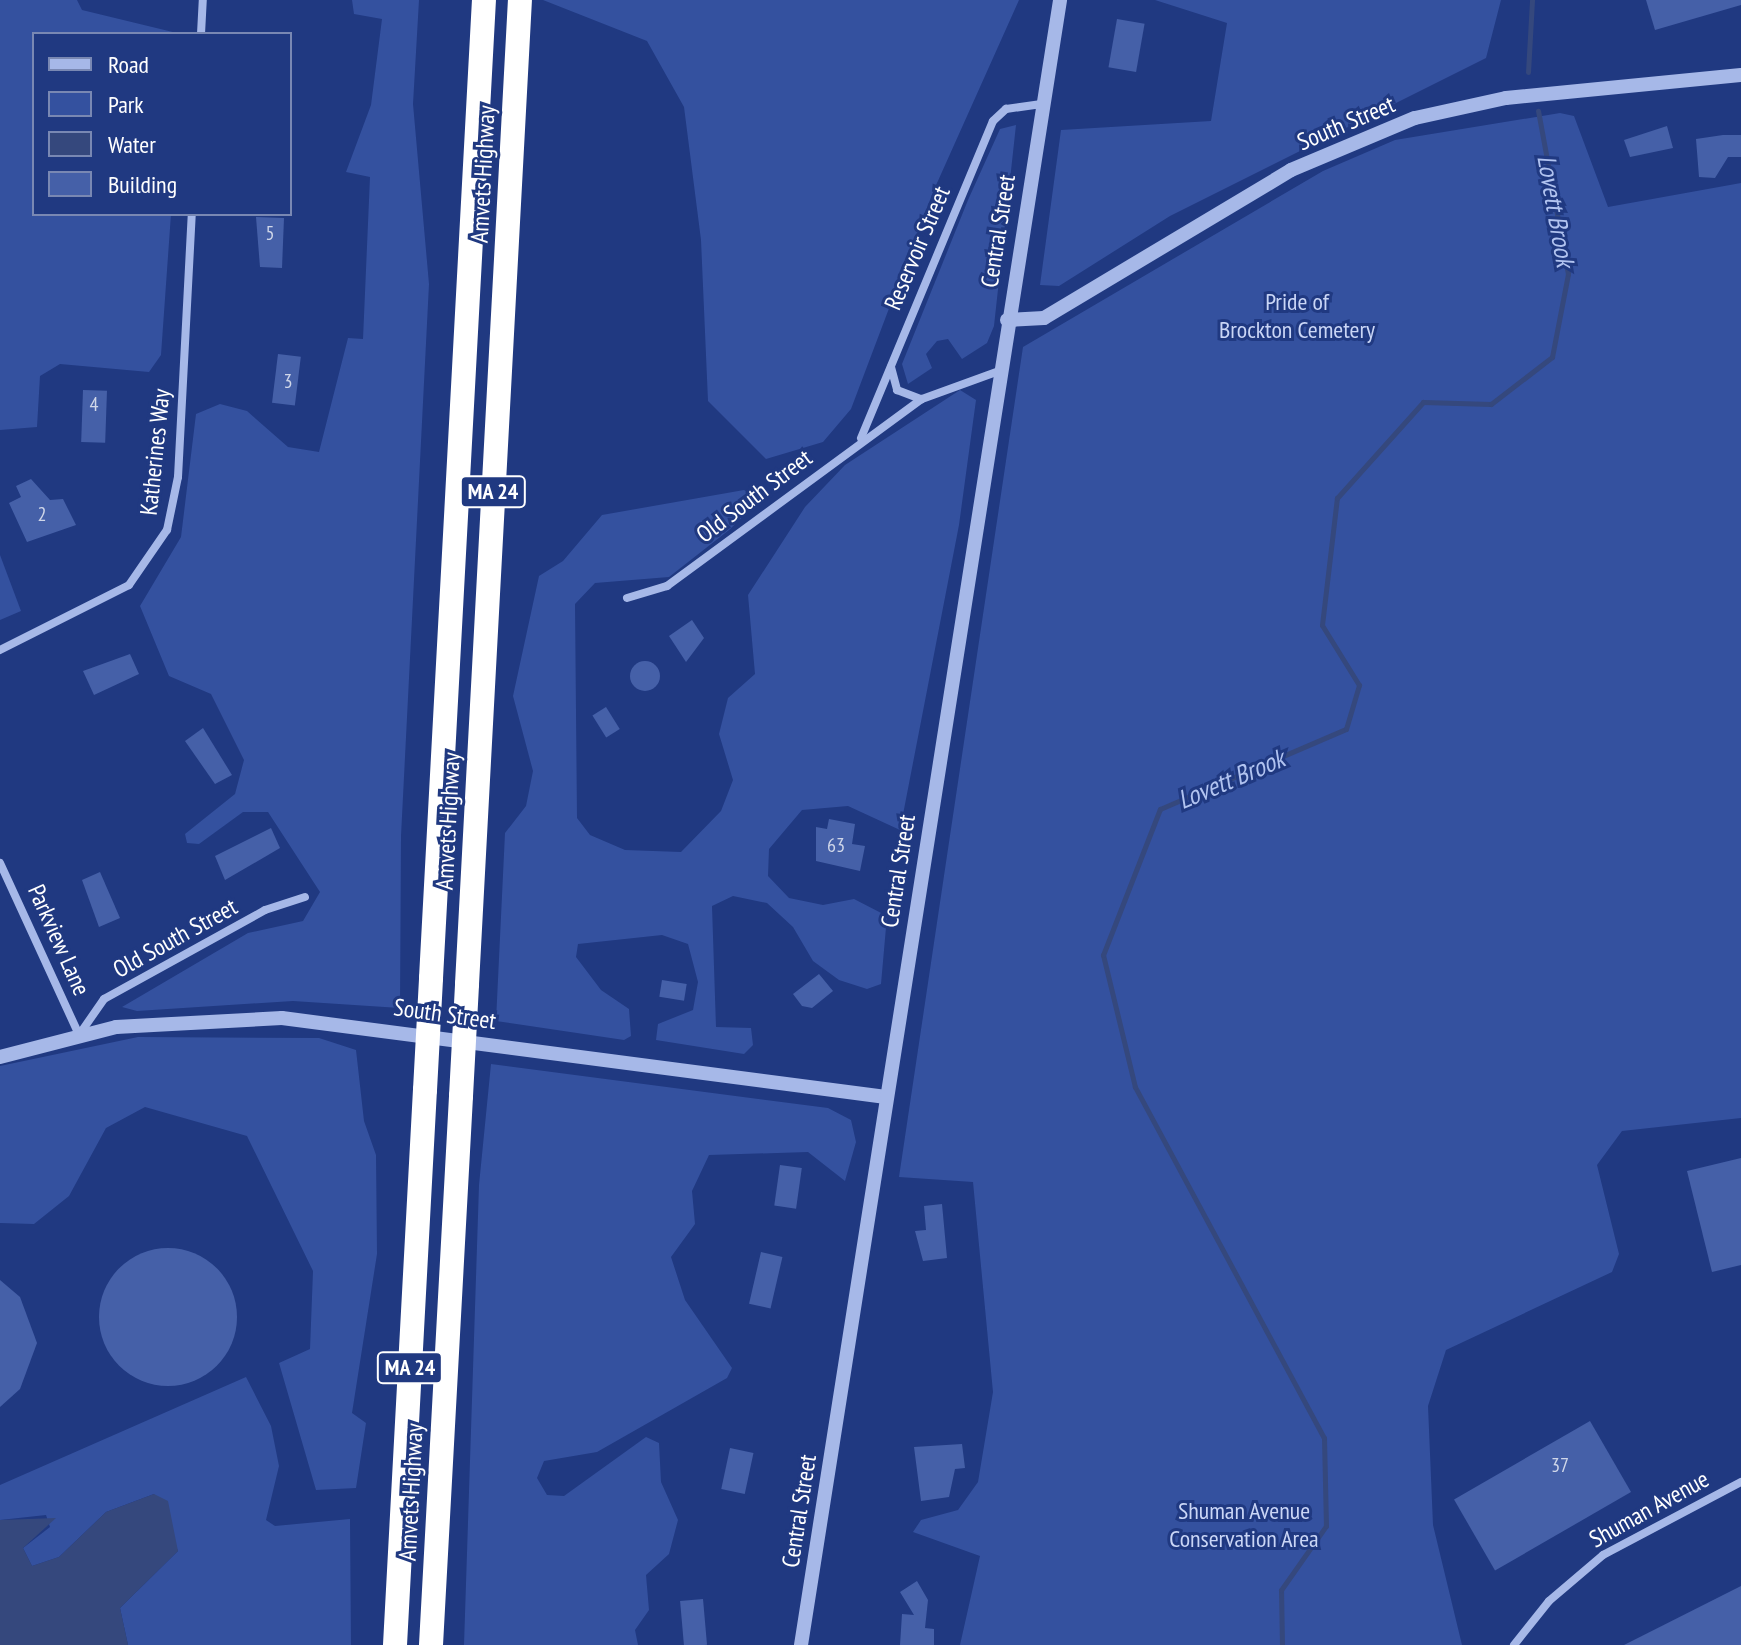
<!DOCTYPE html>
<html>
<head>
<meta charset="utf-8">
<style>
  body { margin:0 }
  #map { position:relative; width:1741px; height:1645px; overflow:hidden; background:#203981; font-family:"PT Sans Narrow",sans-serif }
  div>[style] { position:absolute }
  .green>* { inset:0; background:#34519f }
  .water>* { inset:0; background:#35487d }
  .stream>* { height:5px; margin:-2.5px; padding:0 2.5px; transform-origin:2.5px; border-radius:2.5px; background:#35487d }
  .building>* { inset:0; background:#4560a8; transform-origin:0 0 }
  .round { border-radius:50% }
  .minor>* { height:8px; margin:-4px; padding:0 4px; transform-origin:4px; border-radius:4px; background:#a6b8e8 }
  .tertiary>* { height:14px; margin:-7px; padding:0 7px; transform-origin:7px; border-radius:7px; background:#a6b8e8 }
  .motorway>* { height:24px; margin:-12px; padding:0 12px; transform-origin:12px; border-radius:12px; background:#fff }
  .motorway-bridge>* { height:24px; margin:-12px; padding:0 12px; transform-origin:12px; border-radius:12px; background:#fff }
  span { translate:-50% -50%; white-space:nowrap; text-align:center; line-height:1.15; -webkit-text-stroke:6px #203981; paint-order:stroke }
  .number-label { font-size:20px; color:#d0d7e9 }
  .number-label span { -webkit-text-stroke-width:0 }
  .shield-label span { padding:2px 6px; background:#203981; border:2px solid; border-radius:6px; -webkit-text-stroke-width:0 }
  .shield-label { font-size:22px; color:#fff; font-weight:700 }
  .street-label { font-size:24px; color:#fff }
  .park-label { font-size:24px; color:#cad6f6 }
  .water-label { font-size:26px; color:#b1c3f0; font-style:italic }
  .legend { position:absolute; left:32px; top:32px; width:260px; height:184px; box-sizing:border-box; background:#203981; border:2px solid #7988b3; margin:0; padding:10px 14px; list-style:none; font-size:24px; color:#fff }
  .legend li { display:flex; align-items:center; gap:16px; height:40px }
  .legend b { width:40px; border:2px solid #7988b3 }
</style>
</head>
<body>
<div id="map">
  <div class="green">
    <div style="clip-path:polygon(0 0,77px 0,82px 10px,181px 34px,34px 34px,34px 214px,171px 214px,161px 355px,149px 372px,60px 364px,40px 376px,37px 427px,0 430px)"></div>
    <div style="clip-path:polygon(352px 0,419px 0,413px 104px,429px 284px,401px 836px,400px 1008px,293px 1001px,137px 1011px,122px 1007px,248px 933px,303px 921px,320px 892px,268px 812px,243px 812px,199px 844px,187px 843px,185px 834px,235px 794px,244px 760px,211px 694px,169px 676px,140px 606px,181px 537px,196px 414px,220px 404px,247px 411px,288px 447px,319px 452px,348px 338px,363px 339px,370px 177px,346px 172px,371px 105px,382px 19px,354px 14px)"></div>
    <div style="clip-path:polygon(1019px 0,933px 192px,851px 409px,823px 442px,766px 459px,708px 401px,701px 240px,684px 107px,647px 41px,543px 0)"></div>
    <div style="clip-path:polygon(1155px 0,1501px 0,1486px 58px,1170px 216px,1059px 286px,1040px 285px,1061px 130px,1211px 121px,1227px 23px)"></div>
    <div style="clip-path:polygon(1560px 113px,1574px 116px,1608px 207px,1741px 183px,1741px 1118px,1622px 1131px,1597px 1165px,1619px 1254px,1612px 1272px,1446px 1350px,1428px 1406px,1433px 1525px,1462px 1645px,960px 1645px,980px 1556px,913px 1532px,921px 1520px,958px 1510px,978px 1482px,993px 1392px,973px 1182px,899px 1177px,1023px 347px,1323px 171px,1395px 140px)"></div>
    <div style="clip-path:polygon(1016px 125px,994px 326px,987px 343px,962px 359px,948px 339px,937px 341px,926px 354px,932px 368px,908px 384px,902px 364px,968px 200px,1000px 129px)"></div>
    <div style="clip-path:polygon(960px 390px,976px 400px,959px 525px,900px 830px,848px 806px,802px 810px,769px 849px,768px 876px,789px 898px,823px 905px,854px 899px,887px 916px,881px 984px,867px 989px,839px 980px,813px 961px,793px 927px,767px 903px,733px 896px,712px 906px,716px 1027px,751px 1028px,753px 1045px,744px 1054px,656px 1040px,658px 1024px,693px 1010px,698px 982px,688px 944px,662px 935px,578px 944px,576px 957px,601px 990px,629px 1009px,631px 1036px,624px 1040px,496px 1021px,505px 833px,526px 806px,533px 771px,513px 696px,539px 576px,563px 561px,602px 515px,744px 490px,754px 496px,754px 506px,729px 530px,669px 577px,595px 583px,575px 604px,577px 818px,590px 835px,625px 850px,681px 852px,721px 811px,733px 780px,719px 734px,728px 698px,755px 674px,748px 595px,805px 507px,845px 465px)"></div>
    <div style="clip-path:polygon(0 555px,21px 611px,0 620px)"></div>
    <div style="clip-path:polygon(138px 1037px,319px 1038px,356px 1050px,364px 1121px,376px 1155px,377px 1254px,352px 1413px,366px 1423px,356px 1488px,316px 1490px,279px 1363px,310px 1349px,313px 1271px,247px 1136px,145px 1107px,106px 1128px,69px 1196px,34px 1224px,0 1223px,0 1066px)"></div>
    <div style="clip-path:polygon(491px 1064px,828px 1108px,851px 1120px,856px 1142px,845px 1181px,808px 1152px,709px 1155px,692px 1191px,695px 1224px,671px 1257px,685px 1300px,732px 1368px,727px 1378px,597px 1452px,544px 1461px,537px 1478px,547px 1495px,564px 1496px,646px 1437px,659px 1443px,661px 1482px,678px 1520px,669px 1554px,646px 1575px,649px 1610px,635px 1630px,638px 1645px,464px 1645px,479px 1185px)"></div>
    <div style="clip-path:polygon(246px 1377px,271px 1426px,279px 1466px,266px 1520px,275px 1526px,350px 1519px,351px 1645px,128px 1645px,120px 1608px,178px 1551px,154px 1494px,106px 1512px,59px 1557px,32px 1566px,23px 1548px,50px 1527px,46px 1515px,0 1520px,0 1485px)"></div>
  </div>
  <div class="water">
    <div style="clip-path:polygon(154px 1494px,168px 1501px,178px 1551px,120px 1608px,128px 1645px,0 1645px,0 1520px,56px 1518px,23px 1548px,32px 1566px,59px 1557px,106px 1512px)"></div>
  </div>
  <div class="stream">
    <div style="left:1528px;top:72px;width:72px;rotate:-86.8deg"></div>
    <div style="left:1282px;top:1645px;width:55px;rotate:-91deg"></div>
    <div style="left:1281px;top:1590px;width:78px;rotate:-54.9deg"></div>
    <div style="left:1326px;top:1526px;width:88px;rotate:-91.3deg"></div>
    <div style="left:1324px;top:1438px;width:399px;rotate:-118.3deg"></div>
    <div style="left:1135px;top:1087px;width:136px;rotate:-103.6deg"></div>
    <div style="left:1103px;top:955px;width:157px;rotate:-68.7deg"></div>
    <div style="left:1160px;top:809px;width:202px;rotate:-23.3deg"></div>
    <div style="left:1346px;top:729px;width:46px;rotate:-73.5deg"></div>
    <div style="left:1359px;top:685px;width:70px;rotate:-121.7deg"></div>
    <div style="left:1322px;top:625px;width:128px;rotate:-83.3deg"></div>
    <div style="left:1337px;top:498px;width:129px;rotate:-48.1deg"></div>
    <div style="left:1423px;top:402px;width:68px;rotate:1.7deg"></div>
    <div style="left:1491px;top:404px;width:77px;rotate:-37.6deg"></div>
    <div style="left:1552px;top:357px;width:85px;rotate:-79.1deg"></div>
    <div style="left:1568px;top:274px;width:166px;rotate:-100.4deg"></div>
  </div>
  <div class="building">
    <div style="clip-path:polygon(1646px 0,1741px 0,1741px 5px,1655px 30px)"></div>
    <div style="left:1117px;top:19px;width:28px;height:49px;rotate:10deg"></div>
    <div style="clip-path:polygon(1667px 126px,1673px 148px,1630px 157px,1624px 140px)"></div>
    <div style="clip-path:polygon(1723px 135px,1741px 135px,1741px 157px,1728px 157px,1715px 178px,1699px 177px,1696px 139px)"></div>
    <div style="clip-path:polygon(256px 217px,284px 218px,282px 268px,260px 267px)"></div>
    <div style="left:278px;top:354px;width:23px;height:49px;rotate:7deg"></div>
    <div style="left:83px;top:390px;width:24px;height:52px;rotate:2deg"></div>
    <div style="clip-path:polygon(31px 479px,50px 500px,63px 499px,76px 525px,27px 542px,9px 503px,21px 497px,16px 486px)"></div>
    <div style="clip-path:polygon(692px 620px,704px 638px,686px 662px,669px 636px)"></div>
    <div style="clip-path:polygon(130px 654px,139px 674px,94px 695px,83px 671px)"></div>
    <div class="round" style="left:630px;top:661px;width:30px;height:30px"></div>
    <div style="left:606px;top:707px;width:26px;height:16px;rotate:58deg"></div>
    <div style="clip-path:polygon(203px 728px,232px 775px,215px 784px,185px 741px)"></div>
    <div style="clip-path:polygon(829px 819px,855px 824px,852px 844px,865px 846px,860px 871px,816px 861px,816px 827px,827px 829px)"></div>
    <div style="clip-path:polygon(271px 828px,280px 848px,225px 880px,215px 856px)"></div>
    <div style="clip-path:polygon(100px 872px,120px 918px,99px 927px,82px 880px)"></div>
    <div style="clip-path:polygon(819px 974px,833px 991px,812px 1008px,802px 1006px,793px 994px)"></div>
    <div style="left:662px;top:980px;width:25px;height:17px;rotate:9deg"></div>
    <div style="clip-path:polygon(1741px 1158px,1741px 1265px,1712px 1272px,1687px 1171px)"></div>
    <div style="left:780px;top:1165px;width:22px;height:41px;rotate:8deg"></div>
    <div style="clip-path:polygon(942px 1204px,947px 1258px,923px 1261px,915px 1231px,926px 1230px,924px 1206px)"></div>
    <div class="round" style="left:99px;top:1248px;width:138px;height:138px"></div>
    <div style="left:761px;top:1252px;width:22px;height:53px;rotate:13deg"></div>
    <div style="clip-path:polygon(0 1280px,20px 1297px,37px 1343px,20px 1389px,0 1407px)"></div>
    <div style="left:1590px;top:1421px;width:82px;height:157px;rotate:60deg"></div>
    <div style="clip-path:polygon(962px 1444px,965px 1468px,955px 1469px,949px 1497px,921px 1501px,914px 1447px)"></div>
    <div style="left:730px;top:1448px;width:24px;height:42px;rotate:12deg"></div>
    <div style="clip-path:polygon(917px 1581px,928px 1600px,925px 1628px,934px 1629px,934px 1645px,900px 1645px,902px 1614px,914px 1615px,900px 1592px)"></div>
    <div style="clip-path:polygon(1741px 1586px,1741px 1645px,1624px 1645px)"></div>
    <div style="left:703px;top:1599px;width:46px;height:23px;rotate:85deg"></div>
  </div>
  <div class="minor">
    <div style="left:201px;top:34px;width:34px;rotate:-87deg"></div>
    <div style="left:891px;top:367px;width:24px;rotate:75deg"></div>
    <div style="left:897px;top:390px;width:26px;rotate:21deg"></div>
    <div style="left:861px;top:438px;width:343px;rotate:-67.4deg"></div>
    <div style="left:993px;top:121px;width:18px;rotate:-43deg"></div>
    <div style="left:1006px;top:109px;width:34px;rotate:-8deg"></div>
    <div style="left:627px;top:598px;width:42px;rotate:-16.7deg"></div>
    <div style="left:667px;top:586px;width:316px;rotate:-36.3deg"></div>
    <div style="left:922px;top:399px;width:82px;rotate:-20deg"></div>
    <div style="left:0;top:650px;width:144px;rotate:-26.7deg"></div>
    <div style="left:129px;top:585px;width:67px;rotate:-55.4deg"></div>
    <div style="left:167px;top:530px;width:54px;rotate:-78.3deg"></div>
    <div style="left:178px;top:477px;width:263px;rotate:-87deg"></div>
    <div style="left:0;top:863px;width:189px;rotate:65.3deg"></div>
    <div style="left:79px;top:1035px;width:44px;rotate:-55.2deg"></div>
    <div style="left:104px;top:999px;width:184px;rotate:-28.9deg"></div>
    <div style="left:265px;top:910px;width:42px;rotate:-18deg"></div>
    <div style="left:1514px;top:1645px;width:56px;rotate:-51.5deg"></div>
    <div style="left:1549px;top:1601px;width:71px;rotate:-40.4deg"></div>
    <div style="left:1603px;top:1555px;width:156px;rotate:-27.9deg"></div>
  </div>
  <div class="tertiary">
    <div style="left:1007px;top:320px;width:37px;rotate:-3deg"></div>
    <div style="left:1044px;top:318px;width:288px;rotate:-30.9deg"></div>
    <div style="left:1291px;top:170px;width:134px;rotate:-22.8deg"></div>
    <div style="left:1415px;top:118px;width:93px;rotate:-12.4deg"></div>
    <div style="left:1506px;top:98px;width:236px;rotate:-5.6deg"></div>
    <div style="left:0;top:1057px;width:120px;rotate:-14.5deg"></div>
    <div style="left:116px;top:1027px;width:166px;rotate:-3.1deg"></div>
    <div style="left:282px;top:1018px;width:609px;rotate:7.45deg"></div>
    <div style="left:801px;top:1645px;width:1665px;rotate:-81.05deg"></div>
  </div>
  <div class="motorway">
    <div style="left:431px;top:978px;width:979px;rotate:-86.9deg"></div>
    <div style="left:467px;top:984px;width:985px;rotate:-86.92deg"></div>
    <div style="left:395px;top:1645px;width:556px;rotate:-86.91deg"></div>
    <div style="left:431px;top:1645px;width:550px;rotate:-86.87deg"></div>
  </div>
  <div class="motorway-bridge">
    <div style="left:425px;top:1090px;width:112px;rotate:-86.9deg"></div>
    <div style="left:461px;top:1096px;width:112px;rotate:-86.9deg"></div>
  </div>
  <div class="number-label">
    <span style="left:270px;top:233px">5</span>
    <span style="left:288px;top:381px">3</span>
    <span style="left:94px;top:404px">4</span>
    <span style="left:42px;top:514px">2</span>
    <span style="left:836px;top:845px">63</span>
    <span style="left:1560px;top:1465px">37</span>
  </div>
  <div class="shield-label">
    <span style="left:493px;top:492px">MA 24</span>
    <span style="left:410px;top:1368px">MA 24</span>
  </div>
  <div class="street-label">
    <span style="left:1346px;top:123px;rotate:-23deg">South Street</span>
    <span style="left:483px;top:174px;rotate:-87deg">Amvets Highway</span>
    <span style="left:998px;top:231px;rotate:-81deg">Central Street</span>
    <span style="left:917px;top:248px;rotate:-67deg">Reservoir Street</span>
    <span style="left:155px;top:452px;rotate:-84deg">Katherines Way</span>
    <span style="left:754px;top:496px;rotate:-37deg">Old South Street</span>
    <span style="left:448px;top:821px;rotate:-87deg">Amvets Highway</span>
    <span style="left:898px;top:871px;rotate:-81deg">Central Street</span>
    <span style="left:175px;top:938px;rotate:-29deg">Old South Street</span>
    <span style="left:59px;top:940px;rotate:66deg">Parkview Lane</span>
    <span style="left:445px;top:1014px;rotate:8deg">South Street</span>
    <span style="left:411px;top:1492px;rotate:-87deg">Amvets Highway</span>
    <span style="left:1649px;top:1509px;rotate:-29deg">Shuman Avenue</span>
    <span style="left:799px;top:1511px;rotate:-81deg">Central Street</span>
  </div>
  <div class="park-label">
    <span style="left:1297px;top:316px">Pride of<br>Brockton Cemetery</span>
    <span style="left:1244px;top:1525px">Shuman Avenue<br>Conservation Area</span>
  </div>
  <div class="water-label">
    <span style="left:1556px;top:211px;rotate:80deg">Lovett Brook</span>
    <span style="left:1231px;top:779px;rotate:-23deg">Lovett Brook</span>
  </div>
  <ul class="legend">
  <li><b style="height:10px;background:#a6b8e8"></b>Road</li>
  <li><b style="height:22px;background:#34519f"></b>Park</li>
  <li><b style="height:22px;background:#35487d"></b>Water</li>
  <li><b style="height:22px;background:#4560a8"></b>Building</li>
  </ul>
</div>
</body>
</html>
